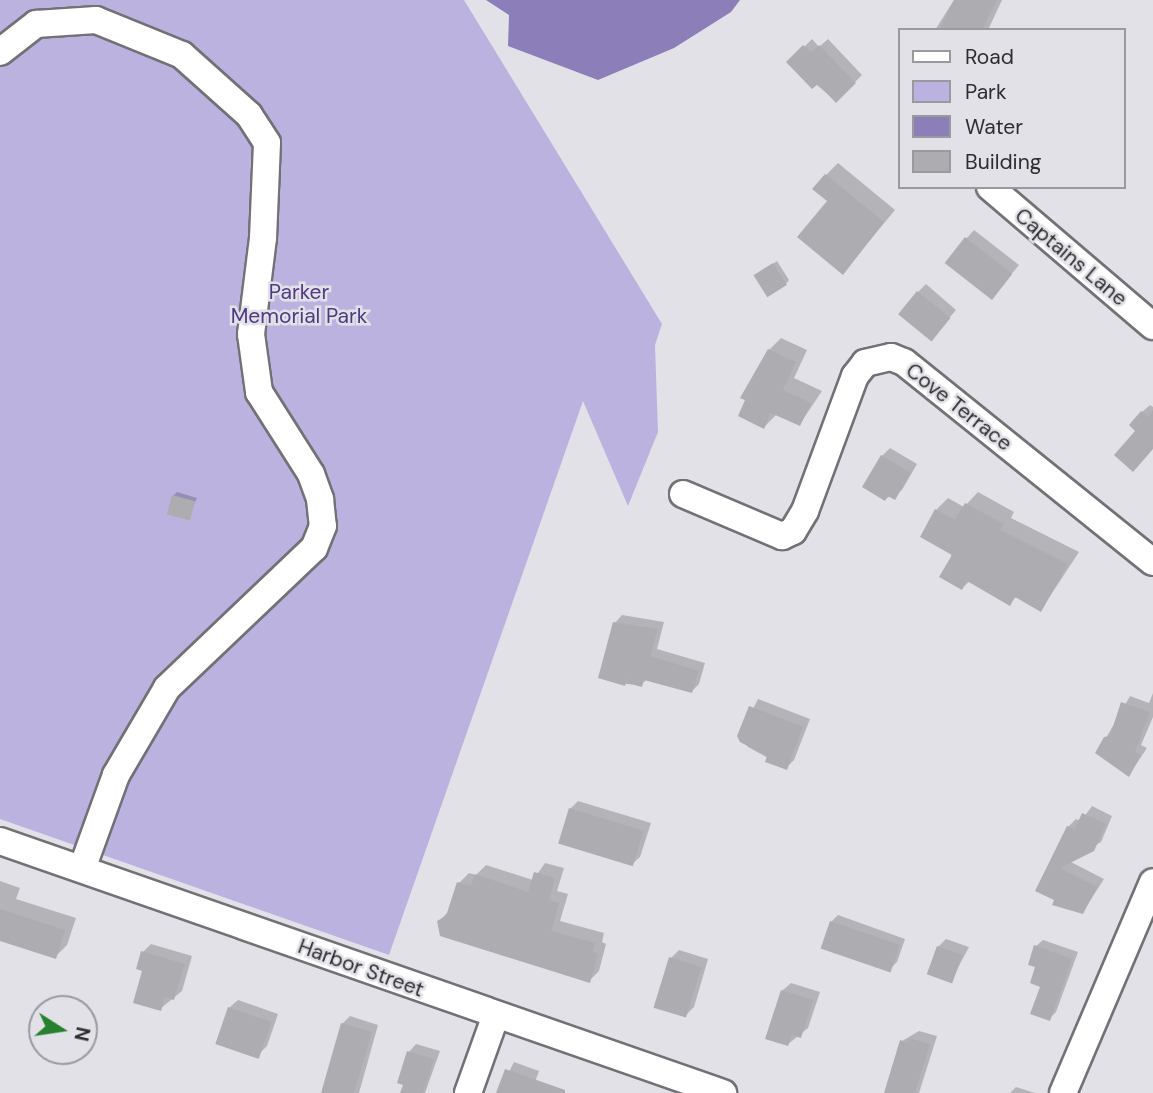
<!DOCTYPE html>
<html>
<head>
<meta charset="utf-8">
<style>
  body { margin:0 }
  #map { position:relative; width:1153px; height:1093px; overflow:hidden; background:#e2e1e7; font-family:"DM Sans",sans-serif }
  div>[style] { position:absolute }
  .green>* { inset:0; background:#bcb2e0 }
  .water>* { inset:0; background:#8c7eb8 }
  .shadow>* { inset:0; background:#0003 }
  .building>* { inset:0; background:#adacb1; transform-origin:0 0 }
  .roads { filter:drop-shadow(2px 0 #727176) drop-shadow(-2px 0 #727176) drop-shadow(0 2px #727176) drop-shadow(0 -2px #727176) }
  .minor>* { height:26px; margin:-13px; padding:0 13px; transform-origin:13px; border-radius:13px; background:#fff }
  span { translate:-50% -50%; white-space:nowrap; text-align:center; line-height:1.15; -webkit-text-stroke:5px #e2e1e7; paint-order:stroke }
  .street-label { font-size:21px; color:#2d2d2f }
  .park-label { font-size:21px; color:#4f3982 }
  .legend { position:absolute; left:898px; top:28px; width:228px; height:161px; box-sizing:border-box; background:#e2e1e7; border:2px solid #9a999d; margin:0; padding:9px 12px; list-style:none; font-size:21px; color:#2d2d2f }
  .legend li { display:flex; align-items:center; gap:14px; height:35px }
  .legend b { width:35px; border:2px solid #9a999d }
  .north { position:absolute; left:28px; top:995px; width:70px; height:70px; box-sizing:border-box; background:#e2e1e7; border:2px solid #9a999d; border-radius:50%; rotate:102deg; font-size:19px; font-weight:700; line-height:28px; text-align:center; color:#2d2d2f }
  .north::after { content:''; display:block; margin:auto; width:24px; height:32px; background:#268030; clip-path:polygon(50% 0,100% 100%,50% 72%,0 100%) }
</style>
</head>
<body>
<div id="map">
  <div class="green">
    <div style="clip-path:polygon(0 0,464px 0,662px 324px,655px 345px,658px 432px,628px 506px,583px 401px,389px 955px,0 819px)"></div>
  </div>
  <div class="water">
    <div style="clip-path:polygon(486px 0,740px 0,731px 12px,674px 48px,598px 80px,508px 46px,509px 15px)"></div>
  </div>
  <div class="shadow">
    <div style="clip-path:polygon(954px 0,1002px 0,988px 30px,935px 30px)"></div>
    <div style="clip-path:polygon(812px 39px,819px 47px,828px 39px,862px 75px,836px 101px,789px 62px)"></div>
    <div style="clip-path:polygon(838px 163px,895px 210px,843px 273px,826px 175px)"></div>
    <div style="clip-path:polygon(974px 230px,1019px 265px,997px 291px,966px 239px)"></div>
    <div style="clip-path:polygon(777px 261px,789px 280px,786px 284px,760px 273px)"></div>
    <div style="clip-path:polygon(926px 284px,956px 310px,938px 331px,918px 292px)"></div>
    <div style="clip-path:polygon(781px 338px,807px 350px,794px 378px,822px 391px,800px 424px,776px 415px,764px 427px,769px 350px)"></div>
    <div style="clip-path:polygon(1150px 405px,1153px 407px,1153px 446px,1138px 431px,1142px 412px)"></div>
    <div style="clip-path:polygon(890px 448px,917px 464px,902px 490px,885px 499px,882px 456px)"></div>
    <div style="clip-path:polygon(177px 492px,197px 498px,188px 518px,173px 496px)"></div>
    <div style="clip-path:polygon(978px 492px,1014px 512px,1011px 518px,1079px 552px,1041px 610px,1017px 596px,1010px 603px,970px 581px,962px 588px,936px 510px,948px 498px,964px 507px)"></div>
    <div style="clip-path:polygon(622px 615px,664px 622px,657px 649px,705px 663px,699px 684px,692px 691px,647px 679px,641px 685px,625px 684px,615px 623px)"></div>
    <div style="clip-path:polygon(1153px 693px,1153px 717px,1141px 745px,1147px 748px,1129px 775px,1106px 738px,1130px 696px,1149px 703px)"></div>
    <div style="clip-path:polygon(758px 699px,810px 719px,794px 760px,786px 768px,748px 747px,739px 736px)"></div>
    <div style="clip-path:polygon(578px 801px,651px 823px,640px 857px,632px 864px,570px 809px)"></div>
    <div style="clip-path:polygon(1092px 806px,1112px 816px,1101px 842px,1069px 861px,1104px 879px,1083px 912px,1037px 890px,1068px 827px,1076px 819px,1081px 821px)"></div>
    <div style="clip-path:polygon(545px 863px,564px 868px,557px 891px,568px 894px,560px 921px,604px 933px,602px 942px,606px 944px,599px 971px,589px 981px,439px 921px,449px 911px,459px 883px,469px 873px,476px 875px,486px 865px,533px 880px)"></div>
    <div style="clip-path:polygon(0 881px,20px 888px,16px 899px,76px 918px,67px 945px,55px 957px,0 940px)"></div>
    <div style="clip-path:polygon(838px 915px,905px 939px,897px 962px,890px 969px,831px 922px)"></div>
    <div style="clip-path:polygon(946px 939px,969px 947px,951px 981px,938px 947px)"></div>
    <div style="clip-path:polygon(1043px 940px,1078px 952px,1056px 1012px,1049px 1019px,1037px 966px,1036px 946px)"></div>
    <div style="clip-path:polygon(151px 944px,192px 956px,182px 991px,160px 1009px,144px 970px,143px 952px)"></div>
    <div style="clip-path:polygon(679px 950px,708px 959px,694px 1007px,686px 1015px,671px 958px)"></div>
    <div style="clip-path:polygon(791px 983px,820px 992px,808px 1028px,787px 1045px,768px 1038px,783px 990px)"></div>
    <div style="clip-path:polygon(238px 1000px,278px 1014px,267px 1046px,259px 1054px,218px 1043px,230px 1007px)"></div>
    <div style="clip-path:polygon(350px 1016px,378px 1025px,359px 1093px,322px 1093px,342px 1024px)"></div>
    <div style="clip-path:polygon(919px 1031px,937px 1036px,919px 1093px,886px 1093px,902px 1041px)"></div>
    <div style="clip-path:polygon(416px 1044px,440px 1051px,425px 1093px,402px 1093px,409px 1052px)"></div>
    <div style="clip-path:polygon(514px 1062px,539px 1071px,531px 1093px,498px 1093px)"></div>
    <div style="clip-path:polygon(1016px 1087px,1035px 1093px,1010px 1093px)"></div>
  </div>
  <div class="building">
    <div style="clip-path:polygon(954px 0,997px 0,982px 30px,939px 30px)"></div>
    <div style="clip-path:polygon(803px 45px,811px 53px,819px 45px,856px 83px,836px 103px,818px 84px,812px 89px,786px 62px)"></div>
    <div style="clip-path:polygon(825px 174px,884px 222px,843px 275px,797px 237px,827px 201px,812px 189px)"></div>
    <div style="left:965px;top:237px;width:60px;height:33px;rotate:38deg"></div>
    <div style="left:773px;top:263px;width:26px;height:23px;rotate:58deg"></div>
    <div style="left:917px;top:291px;width:43px;height:30px;rotate:39deg"></div>
    <div style="clip-path:polygon(768px 349px,796px 362px,783px 390px,811px 403px,800px 426px,771px 413px,764px 429px,738px 416px,745px 400px,740px 398px)"></div>
    <div style="clip-path:polygon(1153px 410px,1153px 449px,1133px 472px,1114px 455px,1135px 431px,1129px 425px,1141px 411px,1148px 416px)"></div>
    <div style="clip-path:polygon(881px 455px,911px 473px,895px 500px,888px 496px,885px 501px,862px 487px)"></div>
    <div style="left:172px;top:495px;width:24px;height:20px;rotate:15deg"></div>
    <div style="clip-path:polygon(965px 503px,1004px 524px,1000px 530px,1068px 564px,1041px 612px,1015px 597px,1010px 606px,967px 581px,962px 590px,939px 577px,952px 555px,920px 537px,935px 509px,955px 520px)"></div>
    <div style="clip-path:polygon(613px 622px,658px 629px,650px 656px,699px 671px,692px 693px,644px 680px,642px 687px,627px 683px,628px 675px,625px 686px,598px 678px)"></div>
    <div style="clip-path:polygon(1121px 702px,1150px 712px,1135px 752px,1141px 755px,1129px 777px,1095px 753px,1104px 737px,1110px 736px)"></div>
    <div style="clip-path:polygon(749px 706px,803px 727px,787px 770px,765px 762px,767px 756px,740px 742px,737px 736px)"></div>
    <div style="left:569px;top:808px;width:78px;height:37px;rotate:17deg"></div>
    <div style="clip-path:polygon(1082px 813px,1106px 824px,1094px 851px,1060px 868px,1097px 887px,1083px 914px,1052px 905px,1054px 900px,1035px 891px,1067px 826px,1075px 829px)"></div>
    <div style="clip-path:polygon(534px 872px,555px 878px,549px 900px,559px 903px,551px 931px,595px 943px,593px 952px,598px 953px,590px 983px,440px 936px,437px 921px,446px 916px,457px 882px,471px 886px,475px 874px,528px 892px)"></div>
    <div style="clip-path:polygon(0 909px,65px 930px,56px 959px,0 941px)"></div>
    <div style="left:830px;top:921px;width:74px;height:29px;rotate:19deg"></div>
    <div style="clip-path:polygon(1034px 945px,1072px 959px,1050px 1021px,1030px 1014px,1040px 987px,1030px 983px,1035px 967px,1028px 965px)"></div>
    <div style="left:937px;top:946px;width:27px;height:30px;rotate:20deg"></div>
    <div style="clip-path:polygon(141px 951px,185px 964px,174px 1000px,165px 997px,161px 1011px,133px 1003px,142px 971px,136px 969px)"></div>
    <div style="left:669px;top:957px;width:34px;height:53px;rotate:17deg"></div>
    <div style="clip-path:polygon(781px 990px,813px 1000px,801px 1038px,792px 1035px,788px 1046px,765px 1039px)"></div>
    <div style="left:228px;top:1007px;width:46px;height:39px;rotate:19deg"></div>
    <div style="clip-path:polygon(341px 1023px,372px 1032px,354px 1093px,321px 1093px)"></div>
    <div style="clip-path:polygon(909px 1038px,930px 1044px,915px 1093px,884px 1093px,900px 1040px,907px 1043px)"></div>
    <div style="clip-path:polygon(407px 1051px,434px 1059px,423px 1093px,400px 1093px,403px 1085px,397px 1083px)"></div>
    <div style="clip-path:polygon(505px 1069px,565px 1090px,565px 1093px,496px 1093px)"></div>
  </div>
  <div class="roads">
    <div class="minor">
      <div style="left:0;top:52px;width:46px;rotate:-37.9deg"></div>
      <div style="left:36px;top:24px;width:60px;rotate:-3.8deg"></div>
      <div style="left:96px;top:20px;width:93px;rotate:22.1deg"></div>
      <div style="left:182px;top:55px;width:90px;rotate:41.8deg"></div>
      <div style="left:249px;top:115px;width:33px;rotate:57deg"></div>
      <div style="left:267px;top:143px;width:95px;rotate:92.4deg"></div>
      <div style="left:263px;top:238px;width:97px;rotate:97.1deg"></div>
      <div style="left:251px;top:334px;width:59px;rotate:82.1deg"></div>
      <div style="left:259px;top:392px;width:97px;rotate:57.6deg"></div>
      <div style="left:311px;top:474px;width:27px;rotate:70deg"></div>
      <div style="left:320px;top:499px;width:27px;rotate:84deg"></div>
      <div style="left:323px;top:526px;width:24px;rotate:112deg"></div>
      <div style="left:314px;top:548px;width:203px;rotate:136.4deg"></div>
      <div style="left:167px;top:688px;width:101px;rotate:120.4deg"></div>
      <div style="left:116px;top:775px;width:100px;rotate:109.9deg"></div>
      <div style="left:990px;top:187px;width:214px;rotate:40.5deg"></div>
      <div style="left:683px;top:494px;width:108px;rotate:23deg"></div>
      <div style="left:782px;top:536px;width:12px;rotate:-24deg"></div>
      <div style="left:793px;top:531px;width:23px;rotate:-59deg"></div>
      <div style="left:805px;top:511px;width:144px;rotate:-69.7deg"></div>
      <div style="left:855px;top:376px;width:16px;rotate:-52deg"></div>
      <div style="left:865px;top:363px;width:27px;rotate:-13deg"></div>
      <div style="left:891px;top:357px;width:14px;rotate:21deg"></div>
      <div style="left:904px;top:362px;width:319px;rotate:38.8deg"></div>
      <div style="left:0;top:841px;width:766px;rotate:19.22deg"></div>
      <div style="left:468px;top:1093px;width:83px;rotate:-70.3deg"></div>
      <div style="left:1063px;top:1093px;width:229px;rotate:-66.9deg"></div>
    </div>
  </div>
  <div class="street-label">
    <span style="left:1071px;top:257px;rotate:40deg">Captains Lane</span>
    <span style="left:959px;top:407px;rotate:38deg">Cove Terrace</span>
    <span style="left:361px;top:968px;rotate:20deg">Harbor Street</span>
  </div>
  <div class="park-label">
    <span style="left:299px;top:304px">Parker<br>Memorial Park</span>
  </div>
  <ul class="legend">
  <li><b style="height:9px;background:#fff"></b>Road</li>
  <li><b style="height:19px;background:#bcb2e0"></b>Park</li>
  <li><b style="height:19px;background:#8c7eb8"></b>Water</li>
  <li><b style="height:19px;background:#adacb1"></b>Building</li>
  </ul>
  <div class="north">N</div>
</div>
</body>
</html>
